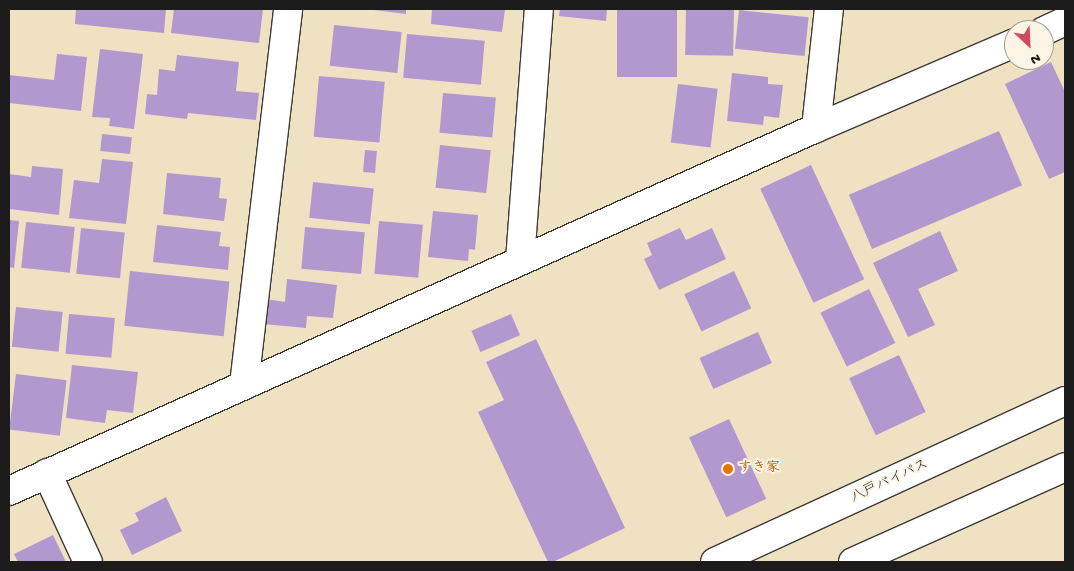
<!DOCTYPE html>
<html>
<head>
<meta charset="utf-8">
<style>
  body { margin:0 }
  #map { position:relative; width:1074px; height:571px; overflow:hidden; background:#efe2c2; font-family:"Gochi Hand","Klee One",sans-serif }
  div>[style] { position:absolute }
  .building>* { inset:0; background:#b199cf; transform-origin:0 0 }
  .roads { filter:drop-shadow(1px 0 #3c3a35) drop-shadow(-1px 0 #3c3a35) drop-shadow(0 1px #3c3a35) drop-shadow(0 -1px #3c3a35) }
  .street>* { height:28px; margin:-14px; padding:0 14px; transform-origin:14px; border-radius:14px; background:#fff }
  .secondary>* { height:28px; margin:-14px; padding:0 14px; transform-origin:14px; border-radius:14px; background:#fff }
  .highway>* { height:28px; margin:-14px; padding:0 14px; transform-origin:14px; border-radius:14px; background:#fff }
  .dots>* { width:14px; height:14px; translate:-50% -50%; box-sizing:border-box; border:2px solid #fcf5e5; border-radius:50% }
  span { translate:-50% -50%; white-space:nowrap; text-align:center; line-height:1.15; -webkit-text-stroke:4px #fcf5e5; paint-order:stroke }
  .food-label { font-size:14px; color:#c56008; font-weight:700 }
  .left { translate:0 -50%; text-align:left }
  .street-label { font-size:14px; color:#1c1c1c }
  .frame { position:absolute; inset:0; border:10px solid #1c1c1c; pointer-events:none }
  .north { position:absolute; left:1004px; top:20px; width:50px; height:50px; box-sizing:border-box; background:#fcf5e5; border:1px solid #a29e95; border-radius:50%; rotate:155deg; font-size:14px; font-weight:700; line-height:20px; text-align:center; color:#1c1c1c }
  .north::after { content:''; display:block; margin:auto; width:18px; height:22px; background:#d1495b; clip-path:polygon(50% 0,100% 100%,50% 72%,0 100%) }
</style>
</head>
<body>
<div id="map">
  <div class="building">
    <div style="clip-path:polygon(76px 9px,166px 9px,164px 33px,75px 24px)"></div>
    <div style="clip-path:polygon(174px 9px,263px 9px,259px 43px,171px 33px)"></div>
    <div style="clip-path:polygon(366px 9px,406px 9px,406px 14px)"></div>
    <div style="clip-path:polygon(432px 9px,505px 9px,502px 32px,431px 24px)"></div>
    <div style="clip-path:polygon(560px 9px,607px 9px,606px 21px,559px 16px)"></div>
    <div style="left:617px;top:9px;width:60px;height:68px"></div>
    <div style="left:686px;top:9px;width:48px;height:46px;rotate:1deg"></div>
    <div style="left:739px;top:10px;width:70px;height:39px;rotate:6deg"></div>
    <div style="left:334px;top:25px;width:68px;height:41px;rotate:6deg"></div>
    <div style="left:407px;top:34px;width:78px;height:44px;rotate:5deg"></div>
    <div style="clip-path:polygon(100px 49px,143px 54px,134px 129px,109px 126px,110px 118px,92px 117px)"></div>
    <div style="clip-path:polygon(57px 54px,87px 57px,81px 111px,9px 103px,9px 75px,54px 80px)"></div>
    <div style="clip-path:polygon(177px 55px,239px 62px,236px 91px,259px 93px,256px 120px,188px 113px,187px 119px,145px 114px,147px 94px,157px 95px,159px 69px,175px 71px)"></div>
    <div style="clip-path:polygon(1051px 62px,1065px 92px,1065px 172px,1049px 179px,1005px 84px)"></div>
    <div style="clip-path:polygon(732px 73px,768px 77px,768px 84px,783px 85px,779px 118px,764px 116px,763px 125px,727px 121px)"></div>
    <div style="left:319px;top:76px;width:66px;height:61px;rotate:5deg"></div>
    <div style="left:678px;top:84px;width:40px;height:59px;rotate:7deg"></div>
    <div style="left:443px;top:93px;width:53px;height:40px;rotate:5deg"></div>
    <div style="left:999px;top:131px;width:59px;height:163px;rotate:67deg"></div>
    <div style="left:102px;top:134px;width:30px;height:17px;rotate:6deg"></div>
    <div style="left:440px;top:145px;width:51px;height:43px;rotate:6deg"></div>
    <div style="left:365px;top:150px;width:12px;height:22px;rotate:5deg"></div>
    <div style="clip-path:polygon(102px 159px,133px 162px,126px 224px,69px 218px,74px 180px,99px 183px)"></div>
    <div style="left:811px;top:165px;width:126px;height:56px;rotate:65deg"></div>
    <div style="clip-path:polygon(32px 166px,63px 169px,59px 215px,9px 209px,9px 174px,31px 177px)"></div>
    <div style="clip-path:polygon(167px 173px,221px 178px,219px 198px,227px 199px,224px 221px,163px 214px)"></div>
    <div style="left:313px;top:182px;width:61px;height:36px;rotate:6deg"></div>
    <div style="clip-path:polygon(433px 211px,478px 215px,475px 250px,469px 249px,468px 261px,428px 257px)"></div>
    <div style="clip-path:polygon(9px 220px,19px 221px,14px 268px,9px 267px)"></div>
    <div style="left:379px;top:221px;width:44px;height:53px;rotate:5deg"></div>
    <div style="left:26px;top:222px;width:49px;height:46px;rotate:6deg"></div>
    <div style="clip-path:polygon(157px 225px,221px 232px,219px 246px,230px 247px,228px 270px,153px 262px)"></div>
    <div style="left:305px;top:227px;width:60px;height:42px;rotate:5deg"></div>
    <div style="left:81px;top:228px;width:44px;height:46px;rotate:6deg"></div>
    <div style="clip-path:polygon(680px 228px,686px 240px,712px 228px,726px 259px,659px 290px,644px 259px,652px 255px,647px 243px)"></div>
    <div style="clip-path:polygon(940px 231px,958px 271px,918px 289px,935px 325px,908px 337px,873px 263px)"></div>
    <div style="left:130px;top:271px;width:100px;height:55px;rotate:6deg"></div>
    <div style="left:734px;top:271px;width:41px;height:55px;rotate:65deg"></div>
    <div style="clip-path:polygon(287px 279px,337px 285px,333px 318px,307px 316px,306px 328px,263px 324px,265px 299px,285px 302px)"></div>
    <div style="left:869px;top:289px;width:60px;height:54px;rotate:64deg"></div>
    <div style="left:16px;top:307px;width:47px;height:40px;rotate:6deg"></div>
    <div style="left:69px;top:314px;width:46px;height:40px;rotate:5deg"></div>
    <div style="left:511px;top:314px;width:23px;height:43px;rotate:67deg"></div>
    <div style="left:758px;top:332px;width:34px;height:64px;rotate:66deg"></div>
    <div style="clip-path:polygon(536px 339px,625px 528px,553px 562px,548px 562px,478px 412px,504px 400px,486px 362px)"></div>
    <div style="left:899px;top:355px;width:63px;height:55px;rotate:65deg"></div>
    <div style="clip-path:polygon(72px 365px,138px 372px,133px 413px,107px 410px,105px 423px,66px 418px)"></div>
    <div style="left:16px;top:374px;width:51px;height:56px;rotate:7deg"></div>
    <div style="left:729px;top:419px;width:88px;height:44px;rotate:65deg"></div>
    <div style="clip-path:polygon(166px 497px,182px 531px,132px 555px,120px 530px,139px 521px,135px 513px)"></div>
    <div style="clip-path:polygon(53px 535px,66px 562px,18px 562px,14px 554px)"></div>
  </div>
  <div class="roads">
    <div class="street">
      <div style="left:816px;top:128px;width:120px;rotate:-83.8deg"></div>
      <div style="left:520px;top:260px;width:252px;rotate:-85.7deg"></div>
      <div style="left:244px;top:385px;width:379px;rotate:-83.3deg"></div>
      <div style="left:47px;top:473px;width:98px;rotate:65.3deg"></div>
    </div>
    <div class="secondary">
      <div style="left:1044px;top:31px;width:23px;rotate:-25deg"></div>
      <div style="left:9px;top:491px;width:885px;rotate:-24.22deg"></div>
      <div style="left:816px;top:128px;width:215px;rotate:-23.2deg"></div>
    </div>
    <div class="highway">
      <div style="left:715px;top:562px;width:385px;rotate:-24.7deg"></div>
      <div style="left:853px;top:562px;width:232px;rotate:-24.1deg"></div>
    </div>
  </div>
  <div class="dots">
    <div style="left:728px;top:469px;background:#e8710a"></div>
  </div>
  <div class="food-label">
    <span class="left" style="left:738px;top:469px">すき家</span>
  </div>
  <div class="street-label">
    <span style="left:890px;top:482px;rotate:-25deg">八戸バイパス</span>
  </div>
  <div class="frame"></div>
  <div class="north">N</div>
</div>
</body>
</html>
